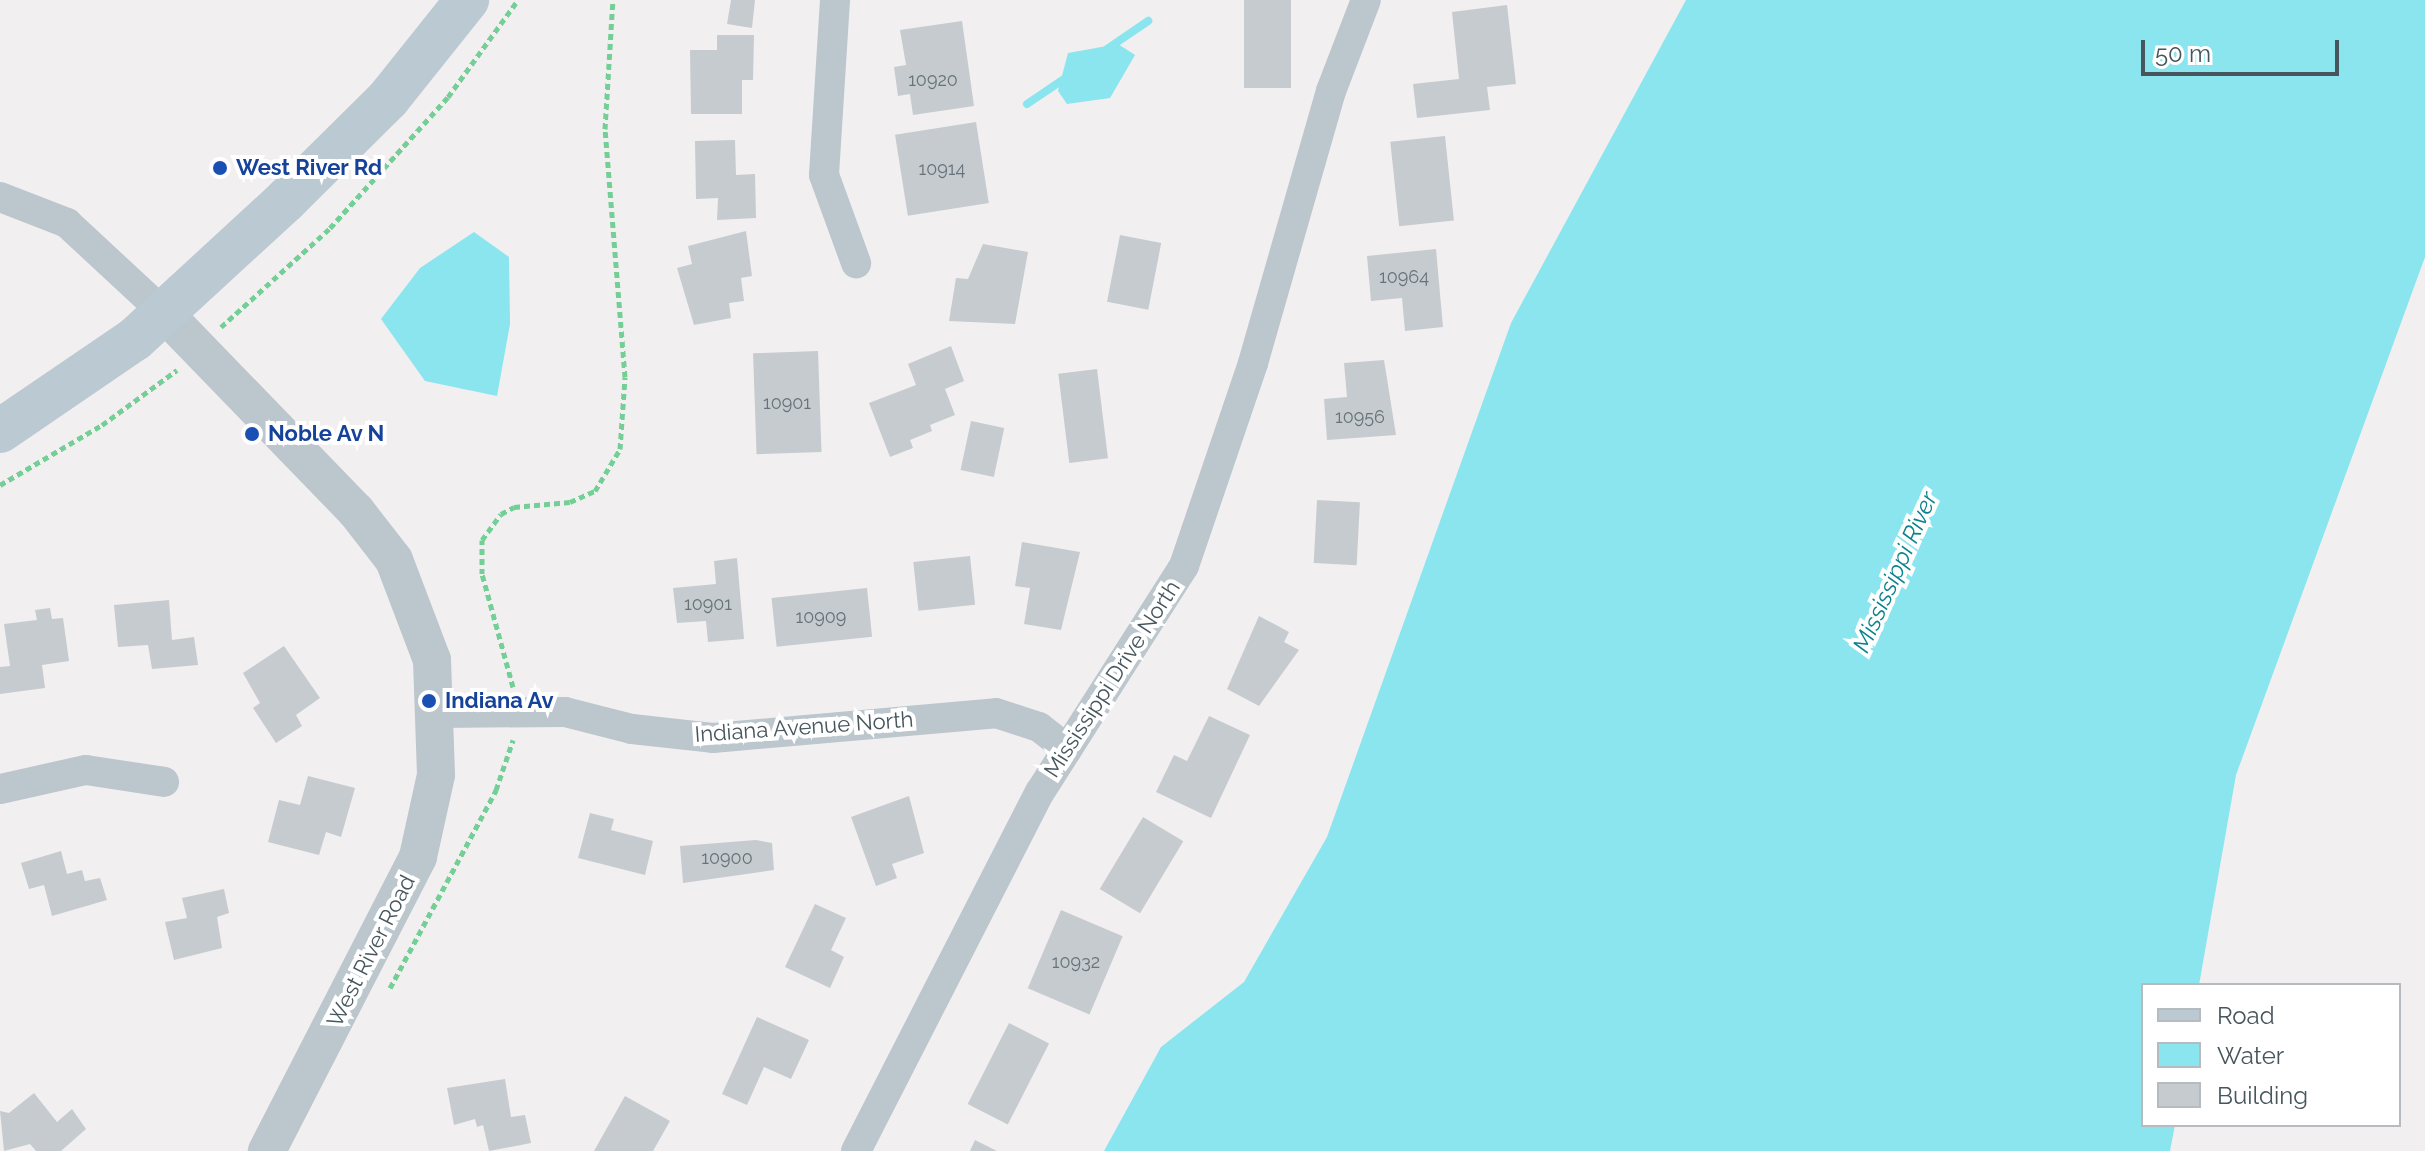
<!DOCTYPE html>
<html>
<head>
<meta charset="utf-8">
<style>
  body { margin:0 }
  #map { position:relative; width:2425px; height:1151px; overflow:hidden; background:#f2eff0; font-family:Raleway,sans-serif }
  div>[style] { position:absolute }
  .water>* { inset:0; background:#8ae5ee }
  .stream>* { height:8px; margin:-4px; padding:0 4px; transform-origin:4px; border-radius:4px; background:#8ae5ee }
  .building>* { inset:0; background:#c6cbcf; transform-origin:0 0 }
  .path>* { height:5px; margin-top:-2.5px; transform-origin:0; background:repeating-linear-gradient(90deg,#74cf97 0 6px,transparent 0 10px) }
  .minor>* { height:30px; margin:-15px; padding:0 15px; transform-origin:15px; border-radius:15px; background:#bbc6cd }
  .tertiary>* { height:38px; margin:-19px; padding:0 19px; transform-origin:19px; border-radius:19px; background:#bbc6cd }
  .secondary>* { height:44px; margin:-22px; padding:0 22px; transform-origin:22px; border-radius:22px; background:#bbc9d2 }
  .dots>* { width:22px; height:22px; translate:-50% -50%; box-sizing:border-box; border:4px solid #fff; border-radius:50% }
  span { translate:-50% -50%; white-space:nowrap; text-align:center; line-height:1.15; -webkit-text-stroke:8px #fff; paint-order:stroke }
  .number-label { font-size:18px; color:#67737a }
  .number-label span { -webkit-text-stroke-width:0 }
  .transit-label { font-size:22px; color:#164399; font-weight:700 }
  .left { translate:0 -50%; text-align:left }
  .street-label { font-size:22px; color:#47565d }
  .water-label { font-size:24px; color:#0b838f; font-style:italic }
  .legend { position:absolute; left:2141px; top:983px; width:260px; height:144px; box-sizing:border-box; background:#fff; border:2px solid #b5bbbe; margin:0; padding:10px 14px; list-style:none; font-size:24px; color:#47565d }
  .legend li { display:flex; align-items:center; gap:16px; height:40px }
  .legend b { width:40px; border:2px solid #b5bbbe }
  .scale { position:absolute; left:2141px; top:40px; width:198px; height:36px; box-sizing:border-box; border:4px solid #47565d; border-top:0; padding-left:10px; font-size:24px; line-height:28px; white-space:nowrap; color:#47565d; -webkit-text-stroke:6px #fff; paint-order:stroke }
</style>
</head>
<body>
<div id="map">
  <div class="water">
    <div style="clip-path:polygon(1686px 0,2425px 0,2425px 257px,2236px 775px,2199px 985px,2143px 985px,2143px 1125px,2175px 1125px,2170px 1151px,1104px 1151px,1161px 1047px,1244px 982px,1327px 837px,1511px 323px)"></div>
    <div style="clip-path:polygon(1118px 44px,1135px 55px,1110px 98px,1067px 104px,1058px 91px,1068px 53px)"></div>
    <div style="clip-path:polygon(474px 232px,509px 257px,510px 324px,497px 396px,425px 381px,381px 319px,420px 268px)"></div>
  </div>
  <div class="stream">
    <div style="left:1107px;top:49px;width:50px;rotate:-34.3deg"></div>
    <div style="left:1027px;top:104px;width:52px;rotate:-34deg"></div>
  </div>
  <div class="building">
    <div style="clip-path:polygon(731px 0,755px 0,752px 28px,727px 24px)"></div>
    <div style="left:1244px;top:0;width:47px;height:88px"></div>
    <div style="clip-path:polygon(1507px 5px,1516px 84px,1487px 87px,1490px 110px,1417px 118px,1413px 84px,1459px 79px,1452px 12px)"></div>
    <div style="clip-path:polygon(962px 21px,974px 106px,913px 115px,910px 94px,898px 96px,894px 67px,906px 65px,900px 30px)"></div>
    <div style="clip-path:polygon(717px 35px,754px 35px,753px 80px,742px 80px,742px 114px,691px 114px,690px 50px,717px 50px)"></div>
    <div style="left:976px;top:122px;width:82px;height:82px;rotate:81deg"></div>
    <div style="left:1445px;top:136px;width:85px;height:55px;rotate:84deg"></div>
    <div style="clip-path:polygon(735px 140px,736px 175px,755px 174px,756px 218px,717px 220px,718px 198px,696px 199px,695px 141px)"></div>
    <div style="clip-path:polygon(746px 231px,752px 276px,741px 278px,744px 301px,729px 303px,731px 318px,694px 325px,677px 268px,692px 264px,688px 246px)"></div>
    <div style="left:1120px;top:235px;width:42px;height:68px;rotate:11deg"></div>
    <div style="clip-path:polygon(983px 244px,1028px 252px,1015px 324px,949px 321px,956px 278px,968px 279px)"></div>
    <div style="clip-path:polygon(1436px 249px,1443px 327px,1405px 331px,1402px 298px,1371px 301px,1367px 256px)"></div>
    <div style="clip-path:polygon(951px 346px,964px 381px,945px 389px,955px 415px,930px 425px,932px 431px,910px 440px,913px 448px,890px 457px,869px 403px,916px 385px,908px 364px)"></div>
    <div style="left:818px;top:351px;width:101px;height:65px;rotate:88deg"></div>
    <div style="clip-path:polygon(1384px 360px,1396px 435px,1327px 440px,1324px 399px,1347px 397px,1344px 363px)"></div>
    <div style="left:1097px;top:369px;width:90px;height:39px;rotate:83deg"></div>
    <div style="left:971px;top:421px;width:34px;height:50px;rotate:12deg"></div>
    <div style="left:1317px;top:500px;width:43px;height:63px;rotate:3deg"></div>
    <div style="clip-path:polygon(1022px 542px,1080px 552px,1061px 630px,1024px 624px,1030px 588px,1015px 586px)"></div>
    <div style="left:970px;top:556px;width:49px;height:57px;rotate:84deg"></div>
    <div style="clip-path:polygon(737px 558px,744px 639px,708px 642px,706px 621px,677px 623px,673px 588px,716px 584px,714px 561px)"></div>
    <div style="left:867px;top:588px;width:49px;height:96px;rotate:84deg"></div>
    <div style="clip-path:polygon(169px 600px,172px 640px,194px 637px,198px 665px,152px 669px,148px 645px,118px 647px,114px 605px)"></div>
    <div style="clip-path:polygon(50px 608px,52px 619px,63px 618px,69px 661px,42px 665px,45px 688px,0 694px,0 667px,10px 666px,4px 624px,37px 620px,35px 610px)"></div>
    <div style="clip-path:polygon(1259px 616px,1289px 632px,1284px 642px,1299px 650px,1259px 706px,1227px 689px)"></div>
    <div style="clip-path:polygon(284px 646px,320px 698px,296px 715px,302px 726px,276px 743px,253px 708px,260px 703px,243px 673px)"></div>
    <div style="clip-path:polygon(1209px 716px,1250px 735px,1211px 818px,1156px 792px,1174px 755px,1187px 761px)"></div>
    <div style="clip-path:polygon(308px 776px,355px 788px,341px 837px,326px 832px,319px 855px,268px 842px,279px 800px,300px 805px)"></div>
    <div style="clip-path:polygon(909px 796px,924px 853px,892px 864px,897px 878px,876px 886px,851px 817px)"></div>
    <div style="clip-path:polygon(590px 813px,614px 819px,611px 830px,653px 841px,645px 875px,578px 858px)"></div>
    <div style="left:1143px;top:817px;width:47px;height:84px;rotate:31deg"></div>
    <div style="clip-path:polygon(756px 840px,772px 843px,774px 870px,683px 883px,680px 846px)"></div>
    <div style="clip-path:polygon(61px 851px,67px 874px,82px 870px,85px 881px,100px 878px,107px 900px,52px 916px,44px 885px,29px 889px,21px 863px)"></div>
    <div style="clip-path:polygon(224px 889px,229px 913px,217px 917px,222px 948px,174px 960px,165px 922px,187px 918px,182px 898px)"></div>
    <div style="clip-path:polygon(815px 904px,846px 918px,831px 950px,844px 957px,830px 988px,785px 967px)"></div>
    <div style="left:1061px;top:910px;width:67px;height:85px;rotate:23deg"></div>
    <div style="clip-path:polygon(757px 1017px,809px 1040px,791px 1079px,764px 1067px,747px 1105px,722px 1094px)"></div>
    <div style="left:1009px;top:1023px;width:45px;height:91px;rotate:27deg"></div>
    <div style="clip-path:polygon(505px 1079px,511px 1117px,525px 1115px,531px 1143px,489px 1151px,483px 1125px,477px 1127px,475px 1119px,454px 1125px,447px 1088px)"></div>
    <div style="clip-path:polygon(34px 1093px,57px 1122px,72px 1109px,86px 1129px,61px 1151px,36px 1151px,30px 1144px,4px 1151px,0 1111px,9px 1113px)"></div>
    <div style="clip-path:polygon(625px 1096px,670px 1121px,653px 1151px,594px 1151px)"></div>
    <div style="clip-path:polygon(975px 1140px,997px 1151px,970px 1151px)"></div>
  </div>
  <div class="path">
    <div style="left:221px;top:327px;width:147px;rotate:-42.2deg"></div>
    <div style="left:330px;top:228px;width:176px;rotate:-48deg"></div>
    <div style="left:448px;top:97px;width:120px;rotate:-54.2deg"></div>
    <div style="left:0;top:485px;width:118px;rotate:-30.5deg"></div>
    <div style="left:102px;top:425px;width:93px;rotate:-36.3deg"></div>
    <div style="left:513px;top:687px;width:117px;rotate:-105.3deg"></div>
    <div style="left:482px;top:574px;width:34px;rotate:-90deg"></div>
    <div style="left:482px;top:540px;width:32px;rotate:-54deg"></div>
    <div style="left:501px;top:514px;width:15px;rotate:-28deg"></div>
    <div style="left:514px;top:507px;width:56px;rotate:-5.1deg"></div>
    <div style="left:570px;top:502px;width:27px;rotate:-24deg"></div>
    <div style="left:595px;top:491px;width:49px;rotate:-59.2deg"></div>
    <div style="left:620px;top:449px;width:72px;rotate:-86deg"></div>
    <div style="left:625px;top:377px;width:249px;rotate:-94.6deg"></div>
    <div style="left:605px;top:129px;width:129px;rotate:-86.5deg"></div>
    <div style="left:390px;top:988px;width:225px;rotate:-61.8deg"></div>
    <div style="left:496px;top:790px;width:53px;rotate:-71.2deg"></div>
  </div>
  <div class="minor">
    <div style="left:835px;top:0;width:175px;rotate:93.6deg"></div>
    <div style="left:824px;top:175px;width:94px;rotate:70deg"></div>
    <div style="left:0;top:197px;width:72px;rotate:21.2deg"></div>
    <div style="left:67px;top:223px;width:132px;rotate:42.9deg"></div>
    <div style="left:438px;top:713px;width:127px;rotate:-0.5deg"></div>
    <div style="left:565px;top:712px;width:69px;rotate:14.2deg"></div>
    <div style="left:632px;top:729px;width:81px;rotate:6.3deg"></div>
    <div style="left:713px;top:738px;width:284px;rotate:-5deg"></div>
    <div style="left:996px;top:713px;width:45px;rotate:18deg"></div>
    <div style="left:1039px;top:727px;width:36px;rotate:38deg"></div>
    <div style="left:0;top:789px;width:88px;rotate:-12.5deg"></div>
    <div style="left:86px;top:770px;width:79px;rotate:8.7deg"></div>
    <div style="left:856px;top:1151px;width:403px;rotate:-62.9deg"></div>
    <div style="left:1040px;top:792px;width:268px;rotate:-57.5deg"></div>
    <div style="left:1184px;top:566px;width:214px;rotate:-71.2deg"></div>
    <div style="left:1253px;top:363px;width:283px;rotate:-74deg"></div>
    <div style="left:1331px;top:91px;width:97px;rotate:-69deg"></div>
  </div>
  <div class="tertiary">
    <div style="left:164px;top:313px;width:276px;rotate:45.9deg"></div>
    <div style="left:356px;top:511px;width:62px;rotate:52.2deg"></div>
    <div style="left:394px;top:560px;width:107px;rotate:69.2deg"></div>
    <div style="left:432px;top:660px;width:115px;rotate:88deg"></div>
    <div style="left:436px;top:775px;width:84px;rotate:102.4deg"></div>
    <div style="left:418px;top:857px;width:331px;rotate:117.2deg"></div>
  </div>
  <div class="secondary">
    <div style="left:0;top:431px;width:163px;rotate:-34.3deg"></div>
    <div style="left:135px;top:339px;width:205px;rotate:-42.6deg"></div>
    <div style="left:286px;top:200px;width:144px;rotate:-44.7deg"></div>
    <div style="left:388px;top:99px;width:127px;rotate:-51.4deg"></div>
  </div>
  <div class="dots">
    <div style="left:220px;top:168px;background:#1a4fb4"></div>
    <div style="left:252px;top:434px;background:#1a4fb4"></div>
    <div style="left:429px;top:701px;background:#1a4fb4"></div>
  </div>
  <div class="number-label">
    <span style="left:933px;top:80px">10920</span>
    <span style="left:942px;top:169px">10914</span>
    <span style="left:1404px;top:277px">10964</span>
    <span style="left:787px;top:403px">10901</span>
    <span style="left:1360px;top:417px">10956</span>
    <span style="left:708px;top:604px">10901</span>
    <span style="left:821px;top:617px">10909</span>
    <span style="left:727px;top:858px">10900</span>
    <span style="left:1076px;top:962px">10932</span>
  </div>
  <div class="transit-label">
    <span class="left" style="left:236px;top:168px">West River Rd</span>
    <span class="left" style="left:268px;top:434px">Noble Av N</span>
    <span class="left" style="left:445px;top:701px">Indiana Av</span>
  </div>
  <div class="street-label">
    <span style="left:1112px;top:679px;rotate:-57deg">Mississippi Drive North</span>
    <span style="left:804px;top:727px;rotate:-4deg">Indiana Avenue North</span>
    <span style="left:371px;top:951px;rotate:-63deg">West River Road</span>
  </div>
  <div class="water-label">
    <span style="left:1895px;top:572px;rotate:-66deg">Mississippi River</span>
  </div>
  <ul class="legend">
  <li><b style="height:10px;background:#bbc9d2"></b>Road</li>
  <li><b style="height:22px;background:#8ae5ee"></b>Water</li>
  <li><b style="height:22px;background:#c6cbcf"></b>Building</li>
  </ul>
  <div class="scale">50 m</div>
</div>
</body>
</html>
